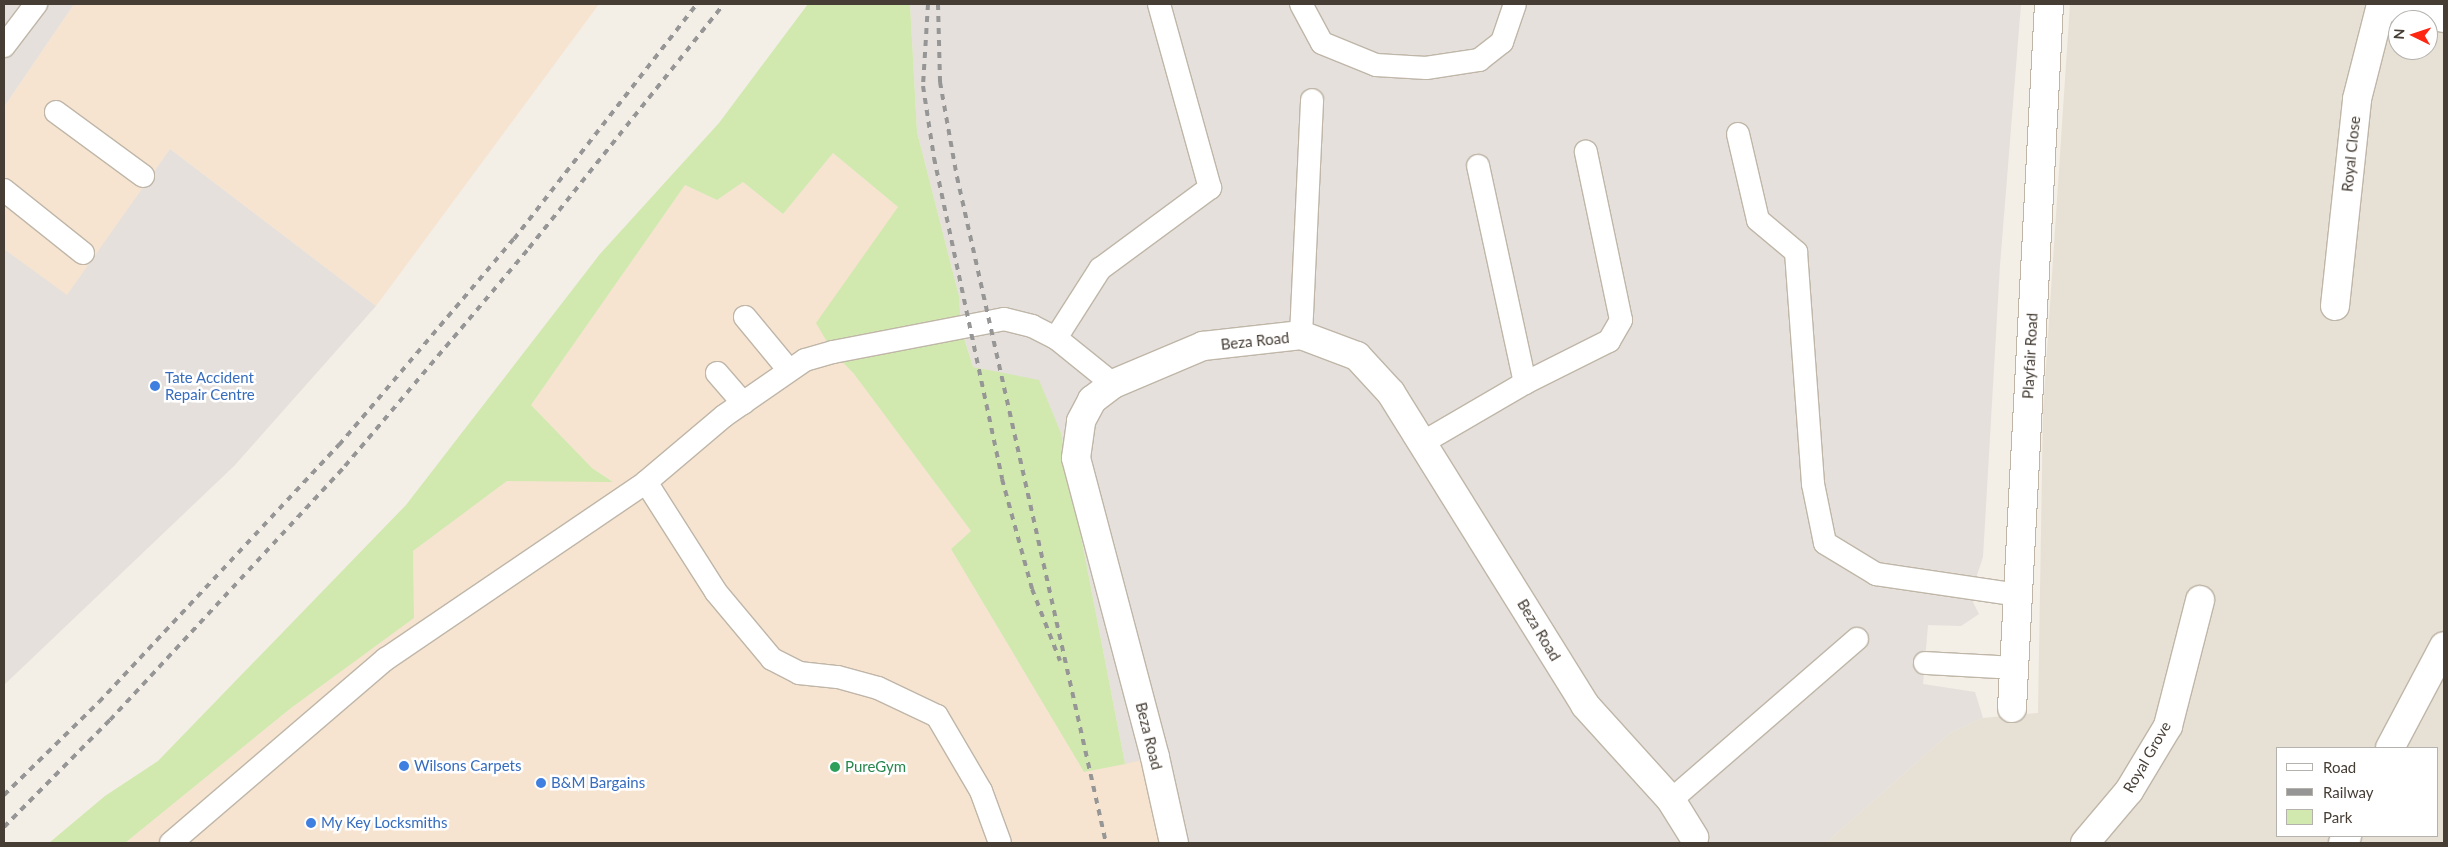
<!DOCTYPE html>
<html>
<head>
<meta charset="utf-8">
<style>
  body { margin:0 }
  #map { position:relative; width:2448px; height:847px; overflow:hidden; background:#f3eee6; font-family:Lato,sans-serif }
  div>[style] { position:absolute }
  .residential>* { inset:0; background:#e7e0d4 }
  .commercial>* { inset:0; background:#f6e4d0 }
  .industrial>* { inset:0; background:#e5e0db }
  .green>* { inset:0; background:#d1e8ae }
  .roads { filter:drop-shadow(1px 0 #bfb6a8) drop-shadow(-1px 0 #bfb6a8) drop-shadow(0 1px #bfb6a8) drop-shadow(0 -1px #bfb6a8) }
  .service>* { height:22px; margin:-11px; padding:0 11px; transform-origin:11px; border-radius:11px; background:#fff }
  .minor>* { height:28px; margin:-14px; padding:0 14px; transform-origin:14px; border-radius:14px; background:#fff }
  .rail>* { height:4px; margin-top:-2px; transform-origin:0; background:repeating-linear-gradient(90deg,#969696 0 6px,transparent 0 12px) }
  .dots>* { width:14px; height:14px; translate:-50% -50%; box-sizing:border-box; border:2px solid #fff; border-radius:50% }
  span { translate:-50% -50%; white-space:nowrap; text-align:center; line-height:1.15; -webkit-text-stroke:5px #fff; paint-order:stroke }
  .street-label { font-size:15px; color:#463e35 }
  .shop-label { font-size:15px; color:#366cbe }
  .left { translate:0 -50%; text-align:left }
  .leisure-label { font-size:15px; color:#27864d }
  .frame { position:absolute; inset:0; border:5px solid #463e35; pointer-events:none }
  .legend { position:absolute; left:2276px; top:747px; width:162px; height:90px; box-sizing:border-box; background:#fff; border:1px solid #b5b2ae; margin:0; padding:6px 9px; list-style:none; font-size:15px; color:#463e35 }
  .legend li { display:flex; align-items:center; gap:10px; height:25px }
  .legend b { width:25px; border:1px solid #b5b2ae }
  .north { position:absolute; left:2388px; top:10px; width:50px; height:50px; box-sizing:border-box; background:#fff; border:1px solid #b5b2ae; border-radius:50%; rotate:274deg; font-size:14px; font-weight:700; line-height:20px; text-align:center; color:#463e35 }
  .north::after { content:''; display:block; margin:auto; width:18px; height:22px; background:#fe2812; clip-path:polygon(50% 0,100% 100%,50% 72%,0 100%) }
</style>
</head>
<body>
<div id="map">
  <div class="residential">
    <div style="clip-path:polygon(evenodd,2070px 4px,2444px 4px,2444px 843px,1826px 843px,1950px 733px,1983px 718px,2038px 713px,2043px 411px,2070px 4px,2398px 20px,2428px 20px,2428px 50px,2398px 50px,2398px 20px,2070px 4px,2277px 748px,2437px 748px,2437px 836px,2277px 836px,2277px 748px)"></div>
  </div>
  <div class="commercial">
    <div style="clip-path:polygon(74px 4px,599px 4px,376px 306px,170px 149px,67px 296px,4px 249px,4px 107px)"></div>
    <div style="clip-path:polygon(833px 153px,898px 207px,833px 352px,854px 374px,971px 531px,951px 549px,1084px 772px,1155px 757px,1174px 843px,125px 843px,291px 708px,414px 618px,413px 551px,507px 481px,612px 481px,592px 468px,531px 405px,685px 185px,717px 200px,743px 182px,783px 214px)"></div>
  </div>
  <div class="industrial">
    <div style="clip-path:polygon(4px 4px,74px 4px,4px 107px)"></div>
    <div style="clip-path:polygon(910px 4px,2021px 4px,2000px 265px,1983px 557px,1970px 596px,1979px 614px,1961px 626px,1928px 625px,1923px 684px,1975px 692px,1983px 718px,1950px 733px,1826px 843px,1174px 843px,1155px 757px,1125px 764px,1061px 433px,1039px 381px,973px 367px,961px 327px,959px 296px,917px 132px)"></div>
    <div style="clip-path:polygon(170px 149px,376px 306px,234px 466px,4px 685px,4px 249px,67px 295px)"></div>
  </div>
  <div class="green">
    <div style="clip-path:polygon(808px 4px,910px 4px,917px 132px,959px 296px,961px 328px,973px 367px,1039px 380px,1061px 433px,1125px 764px,1084px 772px,951px 549px,971px 531px,854px 374px,833px 352px,816px 323px,898px 207px,833px 153px,783px 214px,743px 182px,717px 200px,685px 185px,531px 405px,592px 468px,613px 482px,507px 481px,413px 551px,414px 618px,291px 708px,125px 843px,49px 843px,105px 796px,158px 761px,406px 505px,600px 254px,719px 123px)"></div>
  </div>
  <div class="roads">
    <div class="service">
      <div style="left:1301px;top:4px;width:44px;rotate:61.7deg"></div>
      <div style="left:1322px;top:43px;width:58px;rotate:22.2deg"></div>
      <div style="left:1376px;top:65px;width:50px;rotate:3.4deg"></div>
      <div style="left:1426px;top:68px;width:54px;rotate:-8.6deg"></div>
      <div style="left:1479px;top:60px;width:29px;rotate:-38deg"></div>
      <div style="left:1502px;top:42px;width:40px;rotate:-71.1deg"></div>
      <div style="left:4px;top:46px;width:53px;rotate:-52.7deg"></div>
      <div style="left:56px;top:112px;width:108px;rotate:36.3deg"></div>
      <div style="left:1738px;top:134px;width:88px;rotate:76.9deg"></div>
      <div style="left:1758px;top:220px;width:50px;rotate:40.1deg"></div>
      <div style="left:1796px;top:252px;width:233px;rotate:85.8deg"></div>
      <div style="left:1813px;top:484px;width:60px;rotate:78.5deg"></div>
      <div style="left:1825px;top:543px;width:60px;rotate:31.3deg"></div>
      <div style="left:1876px;top:574px;width:145px;rotate:8.4deg"></div>
      <div style="left:4px;top:190px;width:101px;rotate:38.6deg"></div>
      <div style="left:745px;top:317px;width:67px;rotate:50.4deg"></div>
      <div style="left:1301px;top:335px;width:235px;rotate:-87.3deg"></div>
      <div style="left:1056px;top:338px;width:82px;rotate:-57.5deg"></div>
      <div style="left:1100px;top:269px;width:137px;rotate:-36.4deg"></div>
      <div style="left:1210px;top:188px;width:191px;rotate:-105.5deg"></div>
      <div style="left:717px;top:373px;width:40px;rotate:49deg"></div>
      <div style="left:1525px;top:383px;width:94px;rotate:-26.6deg"></div>
      <div style="left:1609px;top:341px;width:24px;rotate:-60deg"></div>
      <div style="left:1621px;top:320px;width:172px;rotate:-101.8deg"></div>
      <div style="left:1422px;top:443px;width:119px;rotate:-30.2deg"></div>
      <div style="left:1525px;top:383px;width:222px;rotate:-102.2deg"></div>
      <div style="left:646px;top:482px;width:130px;rotate:57.5deg"></div>
      <div style="left:716px;top:592px;width:87px;rotate:50.1deg"></div>
      <div style="left:772px;top:659px;width:30px;rotate:27deg"></div>
      <div style="left:799px;top:673px;width:39px;rotate:6deg"></div>
      <div style="left:838px;top:677px;width:41px;rotate:15.4deg"></div>
      <div style="left:878px;top:688px;width:65px;rotate:25.4deg"></div>
      <div style="left:937px;top:716px;width:87px;rotate:59.6deg"></div>
      <div style="left:981px;top:791px;width:55px;rotate:69.9deg"></div>
      <div style="left:1925px;top:663px;width:89px;rotate:3.2deg"></div>
      <div style="left:1671px;top:800px;width:246px;rotate:-40.9deg"></div>
      <div style="left:171px;top:843px;width:283px;rotate:-40.6deg"></div>
      <div style="left:386px;top:659px;width:315px;rotate:-34.2deg"></div>
      <div style="left:646px;top:482px;width:102px;rotate:-40.2deg"></div>
      <div style="left:724px;top:416px;width:98px;rotate:-34.7deg"></div>
      <div style="left:805px;top:360px;width:29px;rotate:-16deg"></div>
      <div style="left:833px;top:352px;width:174px;rotate:-10.9deg"></div>
      <div style="left:1004px;top:319px;width:29px;rotate:14deg"></div>
      <div style="left:1032px;top:326px;width:27px;rotate:27deg"></div>
      <div style="left:1056px;top:338px;width:73px;rotate:38.9deg"></div>
    </div>
    <div class="minor">
      <div style="left:2335px;top:306px;width:208px;rotate:-83.9deg"></div>
      <div style="left:2357px;top:99px;width:97px;rotate:-75.7deg"></div>
      <div style="left:2381px;top:5px;width:64px;rotate:11.7deg"></div>
      <div style="left:2012px;top:708px;width:705px;rotate:-86.99deg"></div>
      <div style="left:2390px;top:748px;width:115px;rotate:-62.1deg"></div>
      <div style="left:1174px;top:843px;width:88px;rotate:-102.5deg"></div>
      <div style="left:1155px;top:757px;width:309px;rotate:-104.8deg"></div>
      <div style="left:1076px;top:458px;width:37px;rotate:-82deg"></div>
      <div style="left:1081px;top:421px;width:24px;rotate:-62deg"></div>
      <div style="left:1092px;top:400px;width:26px;rotate:-37deg"></div>
      <div style="left:1113px;top:384px;width:98px;rotate:-22.9deg"></div>
      <div style="left:1203px;top:346px;width:99px;rotate:-6.4deg"></div>
      <div style="left:1301px;top:335px;width:60px;rotate:20.6deg"></div>
      <div style="left:1357px;top:356px;width:50px;rotate:47.4deg"></div>
      <div style="left:1391px;top:393px;width:367px;rotate:58.1deg"></div>
      <div style="left:1585px;top:705px;width:128px;rotate:47.8deg"></div>
      <div style="left:1671px;top:800px;width:44px;rotate:58.1deg"></div>
      <div style="left:2085px;top:843px;width:68px;rotate:-49.8deg"></div>
      <div style="left:2129px;top:791px;width:76px;rotate:-59deg"></div>
      <div style="left:2168px;top:726px;width:130px;rotate:-75.7deg"></div>
      <div style="left:2343px;top:843px;width:8px;rotate:-60deg"></div>
    </div>
  </div>
  <div class="rail">
    <div style="left:928px;top:4px;width:82px;rotate:93.5deg"></div>
    <div style="left:923px;top:86px;width:73px;rotate:81.3deg"></div>
    <div style="left:934px;top:158px;width:328px;rotate:78deg"></div>
    <div style="left:1002px;top:479px;width:114px;rotate:74.7deg"></div>
    <div style="left:1032px;top:589px;width:77px;rotate:68.7deg"></div>
    <div style="left:938px;top:4px;width:78px;rotate:88.5deg"></div>
    <div style="left:940px;top:82px;width:97px;rotate:79.9deg"></div>
    <div style="left:957px;top:177px;width:682px;rotate:77.39deg"></div>
    <div style="left:4px;top:795px;width:133px;rotate:-44.4deg"></div>
    <div style="left:99px;top:702px;width:352px;rotate:-47deg"></div>
    <div style="left:339px;top:445px;width:270px;rotate:-49.7deg"></div>
    <div style="left:514px;top:239px;width:298px;rotate:-52.1deg"></div>
    <div style="left:4px;top:827px;width:151px;rotate:-45.3deg"></div>
    <div style="left:110px;top:720px;width:346px;rotate:-47.2deg"></div>
    <div style="left:345px;top:466px;width:285px;rotate:-49.8deg"></div>
    <div style="left:529px;top:248px;width:312px;rotate:-51.4deg"></div>
  </div>
  <div class="dots">
    <div style="left:155px;top:386px;background:#3f7fe0"></div>
    <div style="left:404px;top:766px;background:#3f7fe0"></div>
    <div style="left:835px;top:767px;background:#2e9e5b"></div>
    <div style="left:541px;top:783px;background:#3f7fe0"></div>
    <div style="left:311px;top:823px;background:#3f7fe0"></div>
  </div>
  <div class="street-label">
    <span style="left:2351px;top:154px;rotate:-84deg">Royal Close</span>
    <span style="left:1255px;top:341px;rotate:-6deg">Beza Road</span>
    <span style="left:2030px;top:356px;rotate:-87deg">Playfair Road</span>
    <span style="left:1539px;top:630px;rotate:59deg">Beza Road</span>
    <span style="left:1149px;top:736px;rotate:76deg">Beza Road</span>
    <span style="left:2147px;top:757px;rotate:-60deg">Royal Grove</span>
  </div>
  <div class="shop-label">
    <span class="left" style="left:165px;top:386px">Tate Accident<br>Repair Centre</span>
    <span class="left" style="left:414px;top:766px">Wilsons Carpets</span>
    <span class="left" style="left:551px;top:783px">B&amp;M Bargains</span>
    <span class="left" style="left:321px;top:823px">My Key Locksmiths</span>
  </div>
  <div class="leisure-label">
    <span class="left" style="left:845px;top:767px">PureGym</span>
  </div>
  <div class="frame"></div>
  <ul class="legend">
  <li><b style="height:6px;background:#fff"></b>Road</li>
  <li><b style="height:6px;background:#969696"></b>Railway</li>
  <li><b style="height:14px;background:#d1e8ae"></b>Park</li>
  </ul>
  <div class="north">N</div>
</div>
</body>
</html>
